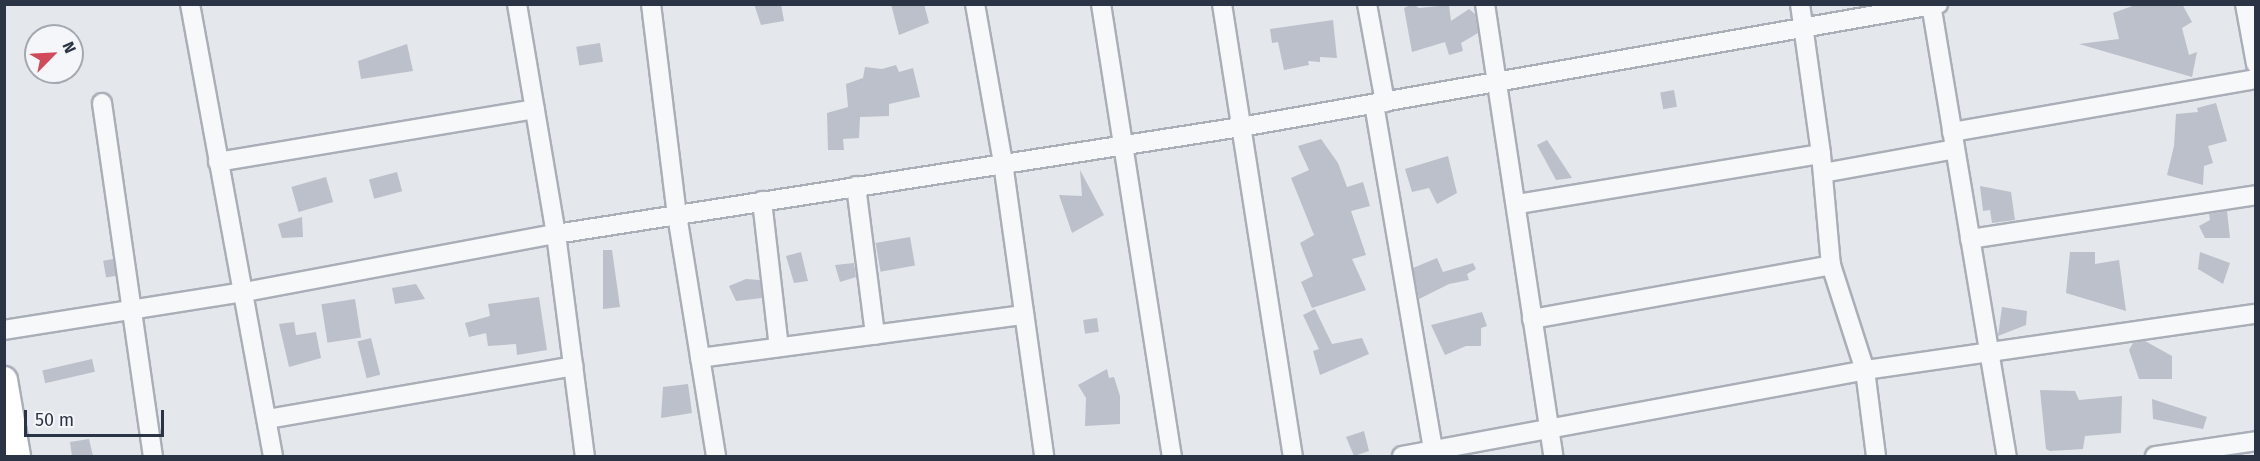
<!DOCTYPE html>
<html>
<head>
<meta charset="utf-8">
<style>
  body { margin:0 }
  #map { position:relative; width:2260px; height:461px; overflow:hidden; background:#e4e7ec; font-family:"Fira Sans",sans-serif }
  div>[style] { position:absolute }
  .building>* { inset:0; background:#bbc0ca; transform-origin:0 0 }
  .roads { filter:drop-shadow(2px 0 #a9aeb7) drop-shadow(-2px 0 #a9aeb7) drop-shadow(0 2px #a9aeb7) drop-shadow(0 -2px #a9aeb7) }
  .street>* { height:18px; margin:-9px; padding:0 9px; transform-origin:9px; border-radius:9px; background:#f7f8fa }
  .secondary>* { height:26px; margin:-13px; padding:0 13px; transform-origin:13px; border-radius:13px; background:#fff }
  span { translate:-50% -50%; white-space:nowrap; text-align:center; line-height:1.15; -webkit-text-stroke:5px #f4f6f9; paint-order:stroke }
  .frame { position:absolute; inset:0; border:6px solid #2b3445; pointer-events:none }
  .north { position:absolute; left:24px; top:24px; width:60px; height:60px; box-sizing:border-box; background:#f4f6f9; border:2px solid #a4a8b1; border-radius:50%; rotate:66deg; font-size:16px; font-weight:700; line-height:24px; text-align:center; color:#2b3445 }
  .north::after { content:''; display:block; margin:auto; width:21px; height:27px; background:#d1495b; clip-path:polygon(50% 0,100% 100%,50% 72%,0 100%) }
  .scale { position:absolute; left:24px; top:410px; width:140px; height:27px; box-sizing:border-box; border:3px solid #2b3445; border-top:0; padding-left:8px; font-size:18px; line-height:21px; white-space:nowrap; color:#2b3445; -webkit-text-stroke:4px #f4f6f9; paint-order:stroke }
</style>
</head>
<body>
<div id="map">
  <div class="building">
    <div style="clip-path:polygon(754px 4px,781px 4px,784px 21px,761px 25px)"></div>
    <div style="clip-path:polygon(891px 4px,924px 4px,929px 23px,899px 35px)"></div>
    <div style="clip-path:polygon(1413px 4px,1419px 8px,1449px 5px,1451px 21px,1469px 9px,1475px 14px,1478px 33px,1461px 43px,1463px 51px,1449px 55px,1445px 42px,1412px 52px,1404px 8px)"></div>
    <div style="clip-path:polygon(2138px 4px,2182px 4px,2192px 22px,2182px 28px,2189px 55px,2197px 52px,2192px 77px,2079px 44px,2119px 39px,2113px 13px)"></div>
    <div style="clip-path:polygon(1333px 20px,1337px 58px,1320px 57px,1320px 62px,1308px 61px,1309px 65px,1284px 70px,1278px 42px,1272px 43px,1270px 29px)"></div>
    <div style="left:600px;top:43px;width:19px;height:24px;rotate:81deg"></div>
    <div style="clip-path:polygon(407px 44px,413px 71px,361px 79px,358px 61px)"></div>
    <div style="clip-path:polygon(896px 65px,899px 72px,913px 68px,920px 97px,889px 104px,889px 116px,860px 117px,859px 138px,843px 139px,844px 150px,828px 150px,827px 113px,848px 107px,846px 84px,863px 78px,865px 67px,882px 69px)"></div>
    <div style="left:1674px;top:90px;width:17px;height:14px;rotate:80deg"></div>
    <div style="clip-path:polygon(2216px 103px,2227px 141px,2208px 146px,2213px 163px,2204px 166px,2203px 185px,2167px 175px,2174px 146px,2176px 114px,2198px 112px,2197px 108px)"></div>
    <div style="clip-path:polygon(1321px 139px,1338px 163px,1347px 187px,1363px 182px,1370px 206px,1351px 211px,1366px 255px,1352px 259px,1366px 290px,1312px 308px,1301px 282px,1313px 276px,1300px 243px,1314px 235px,1291px 178px,1309px 170px,1298px 146px)"></div>
    <div style="clip-path:polygon(1547px 140px,1572px 178px,1556px 180px,1537px 145px)"></div>
    <div style="clip-path:polygon(1448px 156px,1457px 193px,1437px 204px,1429px 188px,1412px 192px,1405px 169px)"></div>
    <div style="clip-path:polygon(1080px 170px,1104px 215px,1072px 233px,1059px 195px,1082px 196px)"></div>
    <div style="left:397px;top:172px;width:20px;height:29px;rotate:75deg"></div>
    <div style="left:326px;top:177px;width:26px;height:36px;rotate:74deg"></div>
    <div style="clip-path:polygon(1980px 186px,2011px 192px,2015px 220px,1992px 223px,1990px 210px,1983px 211px)"></div>
    <div style="clip-path:polygon(2227px 211px,2230px 238px,2205px 238px,2199px 226px,2210px 220px,2209px 214px)"></div>
    <div style="clip-path:polygon(302px 217px,303px 237px,282px 238px,278px 224px)"></div>
    <div style="left:910px;top:237px;width:29px;height:35px;rotate:80deg"></div>
    <div style="clip-path:polygon(603px 250px,612px 250px,620px 307px,603px 309px)"></div>
    <div style="clip-path:polygon(801px 252px,808px 281px,794px 283px,786px 256px)"></div>
    <div style="clip-path:polygon(2070px 252px,2095px 252px,2095px 264px,2119px 260px,2126px 311px,2066px 293px)"></div>
    <div style="clip-path:polygon(2200px 252px,2230px 263px,2223px 284px,2198px 269px)"></div>
    <div style="clip-path:polygon(1437px 258px,1443px 272px,1473px 263px,1476px 269px,1467px 274px,1469px 280px,1449px 284px,1419px 299px,1413px 268px)"></div>
    <div style="left:113px;top:259px;width:17px;height:10px;rotate:80deg"></div>
    <div style="clip-path:polygon(854px 263px,856px 277px,840px 282px,835px 265px)"></div>
    <div style="clip-path:polygon(746px 279px,760px 280px,762px 298px,736px 301px,729px 286px)"></div>
    <div style="clip-path:polygon(416px 284px,425px 299px,395px 304px,392px 288px)"></div>
    <div style="clip-path:polygon(539px 297px,547px 350px,517px 355px,516px 344px,488px 346px,486px 333px,469px 337px,465px 323px,490px 316px,488px 304px)"></div>
    <div style="left:355px;top:299px;width:39px;height:34px;rotate:81deg"></div>
    <div style="clip-path:polygon(2002px 307px,2027px 311px,2026px 325px,1998px 336px)"></div>
    <div style="clip-path:polygon(1315px 309px,1332px 344px,1362px 338px,1369px 354px,1320px 375px,1313px 351px,1319px 349px,1303px 315px)"></div>
    <div style="clip-path:polygon(1482px 312px,1487px 326px,1481px 328px,1481px 346px,1466px 346px,1445px 355px,1431px 325px)"></div>
    <div style="left:1097px;top:318px;width:14px;height:14px;rotate:82deg"></div>
    <div style="clip-path:polygon(294px 322px,296px 335px,316px 332px,321px 358px,289px 367px,279px 324px)"></div>
    <div style="left:371px;top:338px;width:38px;height:14px;rotate:76deg"></div>
    <div style="clip-path:polygon(2145px 341px,2172px 356px,2172px 379px,2139px 379px,2129px 350px,2133px 343px)"></div>
    <div style="left:92px;top:359px;width:13px;height:51px;rotate:77deg"></div>
    <div style="clip-path:polygon(1107px 369px,1109px 378px,1114px 377px,1120px 396px,1120px 424px,1085px 426px,1086px 398px,1078px 385px)"></div>
    <div style="clip-path:polygon(688px 384px,692px 413px,661px 418px,663px 387px)"></div>
    <div style="clip-path:polygon(2040px 390px,2075px 391px,2079px 400px,2122px 396px,2121px 433px,2085px 436px,2083px 449px,2050px 451px,2046px 449px)"></div>
    <div style="clip-path:polygon(2152px 399px,2207px 417px,2203px 429px,2153px 419px)"></div>
    <div style="clip-path:polygon(1364px 431px,1369px 451px,1354px 456px,1346px 437px)"></div>
    <div style="clip-path:polygon(89px 439px,93px 456px,72px 456px,70px 442px)"></div>
  </div>
  <div class="roads">
    <div class="street">
      <div style="left:190px;top:4px;width:460px;rotate:79.6deg"></div>
      <div style="left:517px;top:4px;width:233px;rotate:80.4deg"></div>
      <div style="left:556px;top:234px;width:224px;rotate:82.6deg"></div>
      <div style="left:651px;top:4px;width:213px;rotate:83deg"></div>
      <div style="left:677px;top:215px;width:244px;rotate:80.8deg"></div>
      <div style="left:975px;top:4px;width:161px;rotate:80deg"></div>
      <div style="left:1003px;top:163px;width:296px;rotate:82deg"></div>
      <div style="left:1101px;top:4px;width:458px;rotate:81.1deg"></div>
      <div style="left:1222px;top:4px;width:458px;rotate:81.1deg"></div>
      <div style="left:1367px;top:4px;width:100px;rotate:79.6deg"></div>
      <div style="left:1485px;top:4px;width:457px;rotate:81.4deg"></div>
      <div style="left:1800px;top:4px;width:151px;rotate:82deg"></div>
      <div style="left:1821px;top:154px;width:111px;rotate:84.9deg"></div>
      <div style="left:1831px;top:265px;width:110px;rotate:72.1deg"></div>
      <div style="left:1865px;top:370px;width:87px;rotate:82.7deg"></div>
      <div style="left:1931px;top:4px;width:458px;rotate:80.5deg"></div>
      <div style="left:2245px;top:4px;width:61px;rotate:79.6deg"></div>
      <div style="left:102px;top:103px;width:357px;rotate:81.8deg"></div>
      <div style="left:1374px;top:104px;width:351px;rotate:80.3deg"></div>
      <div style="left:1952px;top:132px;width:309px;rotate:-9.9deg"></div>
      <div style="left:218px;top:162px;width:321px;rotate:-9.5deg"></div>
      <div style="left:1823px;top:173px;width:134px;rotate:-10.3deg"></div>
      <div style="left:856px;top:186px;width:150px;rotate:82.7deg"></div>
      <div style="left:762px;top:201px;width:147px;rotate:83.4deg"></div>
      <div style="left:1518px;top:204px;width:307px;rotate:-9.4deg"></div>
      <div style="left:1970px;top:239px;width:289px;rotate:-8.7deg"></div>
      <div style="left:1532px;top:319px;width:304px;rotate:-10.2deg"></div>
      <div style="left:4px;top:330px;width:244px;rotate:-9deg"></div>
      <div style="left:245px;top:292px;width:316px;rotate:-10.6deg"></div>
      <div style="left:556px;top:234px;width:693px;rotate:-8.88deg"></div>
      <div style="left:1241px;top:127px;width:708px;rotate:-10.01deg"></div>
      <div style="left:700px;top:358px;width:327px;rotate:-7.6deg"></div>
      <div style="left:267px;top:419px;width:311px;rotate:-9.8deg"></div>
      <div style="left:1402px;top:456px;width:471px;rotate:-10.5deg"></div>
      <div style="left:1865px;top:370px;width:395px;rotate:-8.2deg"></div>
      <div style="left:2155px;top:456px;width:102px;rotate:-8.4deg"></div>
    </div>
    <div class="secondary">
      <div style="left:4px;top:380px;width:77px;rotate:80.3deg"></div>
    </div>
  </div>
  <div class="frame"></div>
  <div class="north">N</div>
  <div class="scale">50 m</div>
</div>
</body>
</html>
